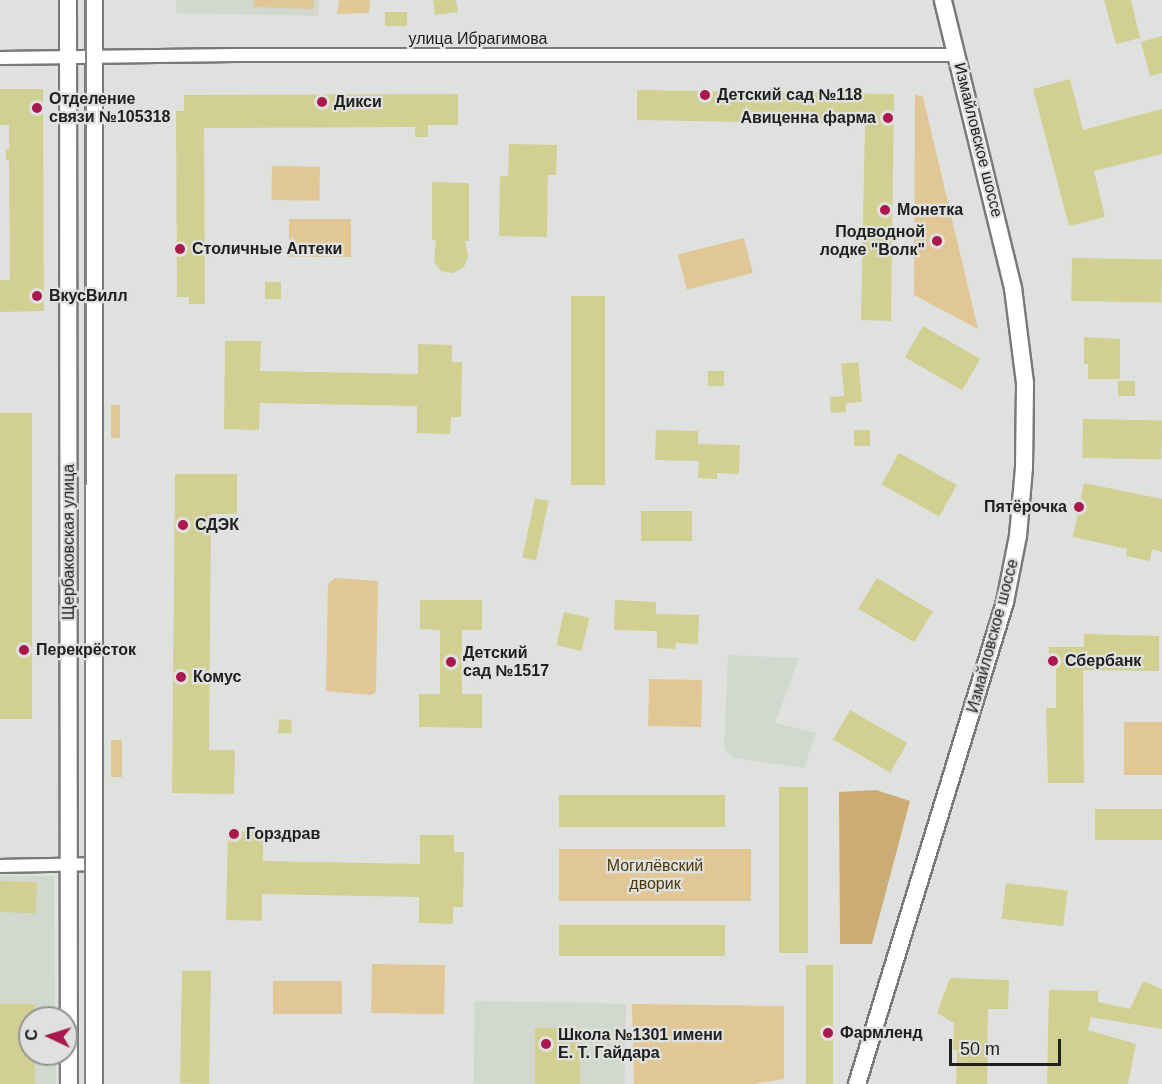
<!DOCTYPE html>
<html>
<head>
<meta charset="utf-8">
<style>
  body { margin:0 }
  #map { position:relative; width:1162px; height:1084px; overflow:hidden; background:#dfe1de; font-family:Helvetica,sans-serif }
  div>[style] { position:absolute }
  .built>* { inset:0; background:#d2d8ce; transform-origin:0 0 }
  .green>* { inset:0; background:#e1c696; transform-origin:0 0 }
  .forest>* { inset:0; background:#cbac75 }
  .building>* { inset:0; background:#d1cf92; transform-origin:0 0 }
  .roads { filter:drop-shadow(2px 0 #787a77) drop-shadow(-2px 0 #787a77) drop-shadow(0 2px #787a77) drop-shadow(0 -2px #787a77) }
  .street>* { height:12px; margin:-6px; padding:0 6px; transform-origin:6px; border-radius:6px; background:#fff }
  .secondary>* { height:16px; margin:-8px; padding:0 8px; transform-origin:8px; border-radius:8px; background:#fff }
  .tram>* { height:1.5px; margin:-0.75px; padding:0 0.75px; transform-origin:0.75px; border-radius:0.75px; background:#838582 }
  .dots>* { width:16px; height:16px; translate:-50% -50%; box-sizing:border-box; border:3px solid #dfe1de; border-radius:50% }
  span { translate:-50% -50%; white-space:nowrap; text-align:center; line-height:1.15; -webkit-text-stroke:4.5px #dfe1de; paint-order:stroke }
  .street-label { font-size:16px; color:#20211f }
  .poi-label { font-size:16px; color:#20211f; font-weight:700 }
  .left { translate:0 -50%; text-align:left }
  .right { translate:-100% -50%; text-align:right }
  .park-label { font-size:16px; color:#4c3709 }
  .north { position:absolute; left:18px; top:1006px; width:60px; height:60px; box-sizing:border-box; background:#dfe1de; border:2px solid #939492; border-radius:50%; rotate:274deg; font-size:16px; font-weight:700; line-height:24px; text-align:center; color:#20211f }
  .north::after { content:''; display:block; margin:auto; width:21px; height:27px; background:#aa184e; clip-path:polygon(50% 0,100% 100%,50% 72%,0 100%) }
  .scale { position:absolute; left:949px; top:1039px; width:112px; height:27px; box-sizing:border-box; border:3px solid #20211f; border-top:0; padding-left:8px; font-size:18px; line-height:21px; white-space:nowrap; color:#20211f; -webkit-text-stroke:4px #dfe1de; paint-order:stroke }
</style>
</head>
<body>
<div id="map">
  <div class="built">
    <div style="clip-path:polygon(176px 0,319px 0,318px 16px,176px 13px)"></div>
    <div style="clip-path:polygon(728px 655px,799px 658px,775px 723px,816px 733px,804px 768px,734px 758px,724px 749px)"></div>
    <div style="clip-path:polygon(0 876px,54px 876px,55px 1018px,30px 1018px,30px 1054px,56px 1054px,56px 1084px,0 1084px)"></div>
    <div style="left:475px;top:1001px;width:151px;height:85px;rotate:1deg"></div>
  </div>
  <div class="green">
    <div style="clip-path:polygon(254px 0,314px 0,314px 9px,253px 7px)"></div>
    <div style="clip-path:polygon(339px 0,370px 0,369px 13px,337px 14px)"></div>
    <div style="clip-path:polygon(915px 94px,923px 97px,978px 329px,914px 295px)"></div>
    <div style="left:272px;top:166px;width:48px;height:34px;rotate:1deg"></div>
    <div style="left:289px;top:219px;width:62px;height:38px"></div>
    <div style="left:744px;top:238px;width:36px;height:68px;rotate:76deg"></div>
    <div style="left:111px;top:405px;width:9px;height:33px"></div>
    <div style="clip-path:polygon(335px 578px,378px 581px,376px 688px,375px 693px,370px 695px,326px 691px,328px 584px)"></div>
    <div style="left:649px;top:679px;width:53px;height:47px;rotate:1deg"></div>
    <div style="left:1124px;top:722px;width:38px;height:53px"></div>
    <div style="left:111px;top:740px;width:11px;height:37px"></div>
    <div style="left:559px;top:849px;width:192px;height:52px"></div>
    <div style="left:372px;top:964px;width:73px;height:49px;rotate:1deg"></div>
    <div style="left:273px;top:981px;width:69px;height:33px"></div>
    <div style="clip-path:polygon(632px 1004px,784px 1006px,784px 1079px,754px 1084px,634px 1084px)"></div>
  </div>
  <div class="forest">
    <div style="clip-path:polygon(876px 790px,910px 801px,872px 944px,840px 944px,839px 792px)"></div>
  </div>
  <div class="building">
    <div style="clip-path:polygon(433px 0,456px 0,458px 12px,435px 15px)"></div>
    <div style="clip-path:polygon(1104px 0,1131px 0,1140px 38px,1116px 44px)"></div>
    <div style="left:385px;top:12px;width:22px;height:14px"></div>
    <div style="clip-path:polygon(1162px 36px,1162px 73px,1150px 76px,1141px 42px)"></div>
    <div style="clip-path:polygon(1070px 79px,1083px 130px,1162px 109px,1162px 154px,1094px 171px,1105px 217px,1069px 226px,1033px 89px)"></div>
    <div style="clip-path:polygon(0 89px,43px 89px,44px 311px,0 312px,0 280px,10px 280px,9px 160px,6px 160px,6px 149px,9px 149px,9px 125px,0 125px)"></div>
    <div style="clip-path:polygon(637px 90px,894px 94px,891px 321px,861px 320px,865px 124px,637px 120px)"></div>
    <div style="clip-path:polygon(458px 94px,458px 125px,428px 125px,428px 137px,415px 137px,415px 127px,204px 128px,205px 304px,189px 304px,189px 297px,177px 297px,176px 111px,184px 111px,184px 95px)"></div>
    <div style="clip-path:polygon(509px 144px,557px 145px,556px 175px,548px 175px,547px 237px,499px 236px,500px 176px,508px 176px)"></div>
    <div style="clip-path:polygon(432px 182px,469px 183px,469px 241px,465px 241px,468px 256px,464px 267px,453px 273px,441px 271px,434px 262px,436px 240px,432px 240px)"></div>
    <div style="left:1072px;top:258px;width:90px;height:43px;rotate:1deg"></div>
    <div style="left:265px;top:282px;width:16px;height:17px"></div>
    <div style="left:571px;top:296px;width:34px;height:189px"></div>
    <div style="left:923px;top:326px;width:66px;height:36px;rotate:30deg"></div>
    <div style="clip-path:polygon(1084px 337px,1120px 339px,1120px 379px,1088px 379px,1088px 364px,1084px 364px)"></div>
    <div style="clip-path:polygon(225px 341px,261px 341px,260px 371px,418px 374px,418px 344px,452px 345px,452px 362px,462px 362px,461px 417px,451px 417px,450px 434px,417px 433px,417px 406px,260px 403px,259px 430px,224px 429px)"></div>
    <div style="left:858px;top:362px;width:40px;height:17px;rotate:84deg"></div>
    <div style="left:708px;top:371px;width:16px;height:15px"></div>
    <div style="left:1135px;top:381px;width:15px;height:17px;rotate:90deg"></div>
    <div style="left:845px;top:396px;width:16px;height:15px;rotate:86deg"></div>
    <div style="left:0;top:413px;width:32px;height:306px"></div>
    <div style="left:1083px;top:419px;width:79px;height:39px;rotate:1deg"></div>
    <div style="clip-path:polygon(656px 430px,698px 431px,698px 444px,740px 445px,739px 474px,717px 473px,717px 479px,698px 478px,699px 461px,655px 460px)"></div>
    <div style="left:870px;top:430px;width:16px;height:16px;rotate:90deg"></div>
    <div style="left:899px;top:453px;width:66px;height:36px;rotate:29deg"></div>
    <div style="clip-path:polygon(175px 474px,237px 474px,237px 514px,211px 514px,209px 750px,235px 750px,234px 794px,172px 793px)"></div>
    <div style="clip-path:polygon(1084px 483px,1162px 499px,1162px 552px,1152px 549px,1150px 561px,1126px 556px,1127px 549px,1073px 537px)"></div>
    <div style="left:535px;top:498px;width:14px;height:61px;rotate:12deg"></div>
    <div style="left:692px;top:511px;width:30px;height:51px;rotate:90deg"></div>
    <div style="left:877px;top:578px;width:65px;height:36px;rotate:31deg"></div>
    <div style="clip-path:polygon(420px 600px,482px 600px,482px 630px,462px 630px,462px 694px,482px 694px,482px 728px,419px 727px,419px 694px,440px 694px,440px 630px,420px 629px)"></div>
    <div style="clip-path:polygon(615px 600px,656px 602px,656px 614px,699px 615px,698px 644px,676px 643px,675px 649px,657px 648px,657px 631px,614px 630px)"></div>
    <div style="left:564px;top:612px;width:26px;height:34px;rotate:13deg"></div>
    <div style="clip-path:polygon(1084px 634px,1159px 636px,1159px 671px,1083px 670px,1084px 783px,1048px 783px,1046px 708px,1056px 708px,1056px 667px,1049px 667px,1049px 647px,1084px 647px)"></div>
    <div style="left:850px;top:710px;width:66px;height:34px;rotate:30deg"></div>
    <div style="left:279px;top:719px;width:13px;height:14px;rotate:4deg"></div>
    <div style="left:779px;top:787px;width:29px;height:166px"></div>
    <div style="left:559px;top:795px;width:166px;height:32px"></div>
    <div style="left:1095px;top:809px;width:67px;height:31px"></div>
    <div style="clip-path:polygon(228px 831px,263px 832px,263px 861px,420px 864px,420px 835px,454px 835px,454px 852px,464px 852px,463px 907px,453px 907px,453px 924px,419px 923px,419px 897px,262px 894px,262px 921px,226px 920px)"></div>
    <div style="left:0;top:881px;width:37px;height:31px;rotate:2deg"></div>
    <div style="left:1006px;top:883px;width:62px;height:36px;rotate:7deg"></div>
    <div style="left:559px;top:925px;width:166px;height:31px"></div>
    <div style="left:806px;top:965px;width:27px;height:119px"></div>
    <div style="left:211px;top:971px;width:113px;height:29px;rotate:91deg"></div>
    <div style="clip-path:polygon(950px 978px,1009px 980px,1008px 1009px,988px 1009px,987px 1084px,956px 1084px,957px 1050px,953px 1050px,954px 1023px,937px 1013px)"></div>
    <div style="clip-path:polygon(1143px 981px,1162px 989px,1162px 1029px,1091px 1017px,1088px 1030px,1136px 1044px,1128px 1084px,1047px 1084px,1049px 990px,1098px 991px,1098px 1002px,1130px 1009px)"></div>
    <div style="clip-path:polygon(0 1004px,35px 1004px,35px 1018px,30px 1018px,30px 1054px,35px 1054px,35px 1084px,0 1084px)"></div>
    <div style="left:535px;top:1028px;width:45px;height:56px"></div>
  </div>
  <div class="roads">
    <div class="street">
      <div style="left:0;top:58px;width:236px;rotate:-0.7deg"></div>
      <div style="left:236px;top:55px;width:721px"></div>
      <div style="left:0;top:866px;width:94px;rotate:-1.2deg"></div>
    </div>
    <div class="secondary">
      <div style="left:68px;top:0;width:1084px;rotate:89.95deg"></div>
      <div style="left:94px;top:0;width:1084px;rotate:90deg"></div>
      <div style="left:857px;top:1084px;width:504px;rotate:-72.93deg"></div>
      <div style="left:1005px;top:602px;width:67px;rotate:-78.9deg"></div>
      <div style="left:1018px;top:536px;width:68px;rotate:-85deg"></div>
      <div style="left:1024px;top:468px;width:85px;rotate:-89.3deg"></div>
      <div style="left:1025px;top:383px;width:96px;rotate:-97.2deg"></div>
      <div style="left:1013px;top:288px;width:296px;rotate:-103.7deg"></div>
    </div>
  </div>
  <div class="tram">
    <div style="left:85px;top:1084px;width:1084px;rotate:-89.95deg"></div>
  </div>
  <div class="dots">
    <div style="left:705px;top:95px;background:#aa184e"></div>
    <div style="left:322px;top:102px;background:#aa184e"></div>
    <div style="left:37px;top:108px;background:#aa184e"></div>
    <div style="left:888px;top:118px;background:#aa184e"></div>
    <div style="left:885px;top:210px;background:#aa184e"></div>
    <div style="left:937px;top:241px;background:#aa184e"></div>
    <div style="left:180px;top:249px;background:#aa184e"></div>
    <div style="left:37px;top:296px;background:#aa184e"></div>
    <div style="left:1079px;top:507px;background:#aa184e"></div>
    <div style="left:183px;top:525px;background:#aa184e"></div>
    <div style="left:24px;top:650px;background:#aa184e"></div>
    <div style="left:1053px;top:661px;background:#aa184e"></div>
    <div style="left:451px;top:662px;background:#aa184e"></div>
    <div style="left:181px;top:677px;background:#aa184e"></div>
    <div style="left:234px;top:834px;background:#aa184e"></div>
    <div style="left:828px;top:1033px;background:#aa184e"></div>
    <div style="left:546px;top:1044px;background:#aa184e"></div>
  </div>
  <div class="street-label">
    <span style="left:478px;top:39px">улица Ибрагимова</span>
    <span style="left:978px;top:140px;rotate:76deg">Измайловское шоссе</span>
    <span style="left:69px;top:542px;rotate:-90deg">Щербаковская улица</span>
    <span style="left:993px;top:636px;rotate:-75deg">Измайловское шоссе</span>
  </div>
  <div class="poi-label">
    <span class="left" style="left:717px;top:95px">Детский сад №118</span>
    <span class="left" style="left:49px;top:108px">Отделение<br>связи №105318</span>
    <span class="left" style="left:334px;top:102px">Дикси</span>
    <span class="right" style="left:876px;top:118px">Авиценна фарма</span>
    <span class="left" style="left:897px;top:210px">Монетка</span>
    <span class="right" style="left:925px;top:241px">Подводной<br>лодке "Волк"</span>
    <span class="left" style="left:192px;top:249px">Столичные Аптеки</span>
    <span class="left" style="left:49px;top:296px">ВкусВилл</span>
    <span class="right" style="left:1067px;top:507px">Пятёрочка</span>
    <span class="left" style="left:195px;top:525px">СДЭК</span>
    <span class="left" style="left:36px;top:650px">Перекрёсток</span>
    <span class="left" style="left:463px;top:662px">Детский<br>сад №1517</span>
    <span class="left" style="left:1065px;top:661px">Сбербанк</span>
    <span class="left" style="left:193px;top:677px">Комус</span>
    <span class="left" style="left:246px;top:834px">Горздрав</span>
    <span class="left" style="left:840px;top:1033px">Фармленд</span>
    <span class="left" style="left:558px;top:1044px">Школа №1301 имени<br>Е. Т. Гайдара</span>
  </div>
  <div class="park-label">
    <span style="left:655px;top:875px">Могилёвский<br>дворик</span>
  </div>
  <div class="north">С</div>
  <div class="scale">50 m</div>
</div>
</body>
</html>
